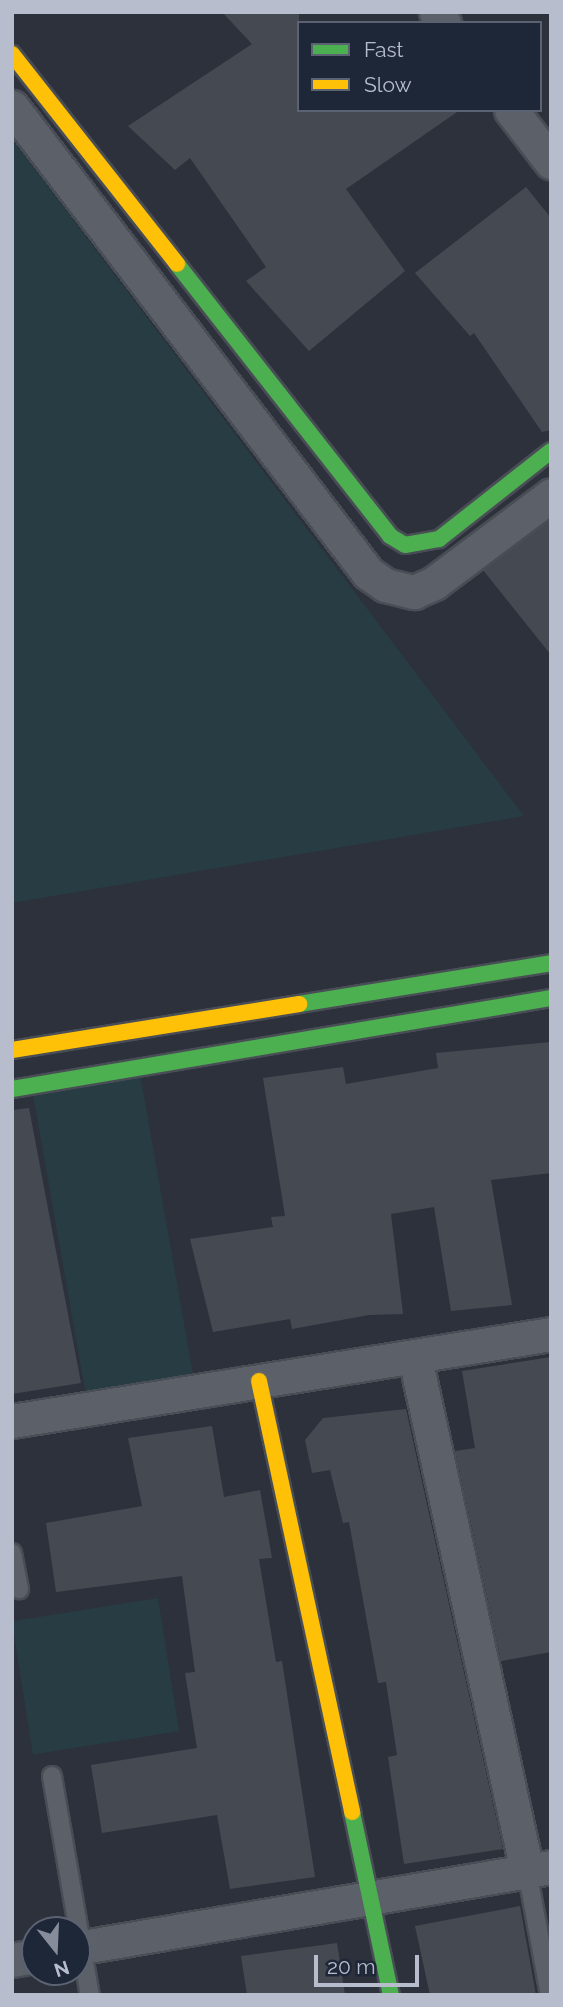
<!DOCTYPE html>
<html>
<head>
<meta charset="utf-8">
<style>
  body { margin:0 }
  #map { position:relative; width:563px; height:2007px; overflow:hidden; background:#2c313c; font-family:Raleway,sans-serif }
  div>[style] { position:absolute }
  .green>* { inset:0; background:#283c43; transform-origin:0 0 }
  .building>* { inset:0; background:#454a52 }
  .roads { filter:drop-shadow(2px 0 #494d55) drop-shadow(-2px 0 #494d55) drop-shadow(0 2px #494d55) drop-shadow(0 -2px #494d55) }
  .lane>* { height:18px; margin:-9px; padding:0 9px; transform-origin:9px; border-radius:9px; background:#5c6069 }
  .street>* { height:33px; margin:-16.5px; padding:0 16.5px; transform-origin:16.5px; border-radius:16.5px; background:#5c6069 }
  .fast>* { height:16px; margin:-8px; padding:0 8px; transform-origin:8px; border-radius:8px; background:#4caf50 }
  .slow>* { height:16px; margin:-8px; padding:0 8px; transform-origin:8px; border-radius:8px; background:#ffc107 }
  span { translate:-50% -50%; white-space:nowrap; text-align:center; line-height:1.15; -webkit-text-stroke:6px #1e2738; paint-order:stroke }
  .frame { position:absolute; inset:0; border:14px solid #b7bdcc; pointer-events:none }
  .legend { position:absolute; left:297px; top:21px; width:245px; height:91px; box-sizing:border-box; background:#1e2738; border:2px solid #5b6373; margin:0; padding:9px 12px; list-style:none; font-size:21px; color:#b7bdcc }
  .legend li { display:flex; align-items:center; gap:14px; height:35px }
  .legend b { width:35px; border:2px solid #5b6373 }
  .north { position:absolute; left:21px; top:1916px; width:70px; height:70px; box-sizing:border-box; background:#1e2738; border:2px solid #5b6373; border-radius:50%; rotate:162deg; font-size:19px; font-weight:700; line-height:28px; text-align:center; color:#b7bdcc }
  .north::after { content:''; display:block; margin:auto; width:24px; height:32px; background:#868c9a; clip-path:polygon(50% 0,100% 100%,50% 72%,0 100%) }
  .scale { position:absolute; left:314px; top:1955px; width:105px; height:32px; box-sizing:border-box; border:4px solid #b7bdcc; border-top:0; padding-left:9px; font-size:21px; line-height:24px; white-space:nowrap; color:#b7bdcc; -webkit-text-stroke:5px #1e2738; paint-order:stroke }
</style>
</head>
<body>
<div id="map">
  <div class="green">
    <div style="clip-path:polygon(12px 139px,524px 816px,12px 903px)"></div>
    <div style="left:139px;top:1068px;width:331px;height:109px;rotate:80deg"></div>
    <div style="left:158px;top:1598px;width:135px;height:148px;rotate:81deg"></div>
  </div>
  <div class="building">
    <div style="clip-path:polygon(222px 12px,299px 12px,299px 110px,460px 110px,346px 189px,405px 271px,309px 351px,246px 281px,266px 267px,190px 158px,175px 170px,128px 126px,252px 44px)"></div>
    <div style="clip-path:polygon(526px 187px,551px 218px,551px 430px,542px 432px,474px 333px,470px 336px,415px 273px)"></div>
    <div style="clip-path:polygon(551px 519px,551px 655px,483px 570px)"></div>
    <div style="clip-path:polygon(551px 1042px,551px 1173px,491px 1180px,512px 1305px,451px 1311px,434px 1207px,391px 1214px,403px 1314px,369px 1315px,292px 1329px,290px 1319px,213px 1332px,190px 1239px,273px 1227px,271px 1217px,285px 1216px,263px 1078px,343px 1067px,346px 1084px,438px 1068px,436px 1053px)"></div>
    <div style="clip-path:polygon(29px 1108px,81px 1383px,12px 1394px,12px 1110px)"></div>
    <div style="clip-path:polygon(551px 1357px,551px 1652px,501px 1661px,455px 1451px,475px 1448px,462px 1371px)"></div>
    <div style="clip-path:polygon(406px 1409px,503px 1849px,404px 1864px,388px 1757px,397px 1755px,386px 1682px,378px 1683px,349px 1522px,343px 1523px,330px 1470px,312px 1473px,305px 1440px,323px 1418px)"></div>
    <div style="clip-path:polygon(212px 1426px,224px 1497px,260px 1490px,272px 1558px,259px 1559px,276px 1662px,282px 1661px,315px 1877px,230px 1889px,217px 1815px,102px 1833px,91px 1765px,197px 1748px,185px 1673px,195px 1672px,182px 1576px,56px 1592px,46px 1523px,142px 1506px,128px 1438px)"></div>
    <div style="clip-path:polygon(520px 1906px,536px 1995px,430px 1995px,415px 1926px)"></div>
    <div style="clip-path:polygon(337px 1943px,345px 1995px,247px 1995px,241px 1956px)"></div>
  </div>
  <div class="roads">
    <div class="lane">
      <div style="left:12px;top:1553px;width:37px;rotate:79deg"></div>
      <div style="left:52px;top:1776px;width:222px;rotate:80.2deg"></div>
      <div style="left:527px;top:1871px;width:126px;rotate:79.5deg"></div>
    </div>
    <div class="street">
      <div style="left:436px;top:12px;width:14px;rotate:54deg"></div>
      <div style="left:12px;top:107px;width:586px;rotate:52.62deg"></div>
      <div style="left:368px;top:573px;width:21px;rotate:35deg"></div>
      <div style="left:385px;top:585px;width:30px;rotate:14deg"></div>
      <div style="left:414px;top:592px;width:22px;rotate:-24deg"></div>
      <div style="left:434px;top:583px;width:146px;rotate:-36.9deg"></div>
      <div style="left:511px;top:110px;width:66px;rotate:52.4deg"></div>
      <div style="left:415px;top:1358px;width:525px;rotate:77.68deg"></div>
      <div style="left:12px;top:1421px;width:546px;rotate:-9.17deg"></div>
      <div style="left:77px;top:1948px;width:481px;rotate:-9.7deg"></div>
      <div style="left:12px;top:1960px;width:23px;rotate:-10deg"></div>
    </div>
    <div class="fast">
      <div style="left:177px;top:264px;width:345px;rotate:51.9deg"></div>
      <div style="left:390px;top:536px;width:17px;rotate:31deg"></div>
      <div style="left:405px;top:545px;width:35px;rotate:-10deg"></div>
      <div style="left:439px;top:539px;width:142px;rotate:-38.2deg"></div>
      <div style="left:299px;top:1004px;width:255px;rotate:-9.2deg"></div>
      <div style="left:12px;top:1089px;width:547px;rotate:-9.58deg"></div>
      <div style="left:352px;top:1812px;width:187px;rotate:78deg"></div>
    </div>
    <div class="slow">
      <div style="left:12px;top:54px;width:267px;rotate:51.8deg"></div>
      <div style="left:12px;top:1050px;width:291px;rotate:-9.1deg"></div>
      <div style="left:259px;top:1381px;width:441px;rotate:77.8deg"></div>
    </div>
  </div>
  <div class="frame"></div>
  <ul class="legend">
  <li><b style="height:9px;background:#4caf50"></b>Fast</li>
  <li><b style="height:9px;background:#ffc107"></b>Slow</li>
  </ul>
  <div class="north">N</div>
  <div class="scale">20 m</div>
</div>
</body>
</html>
